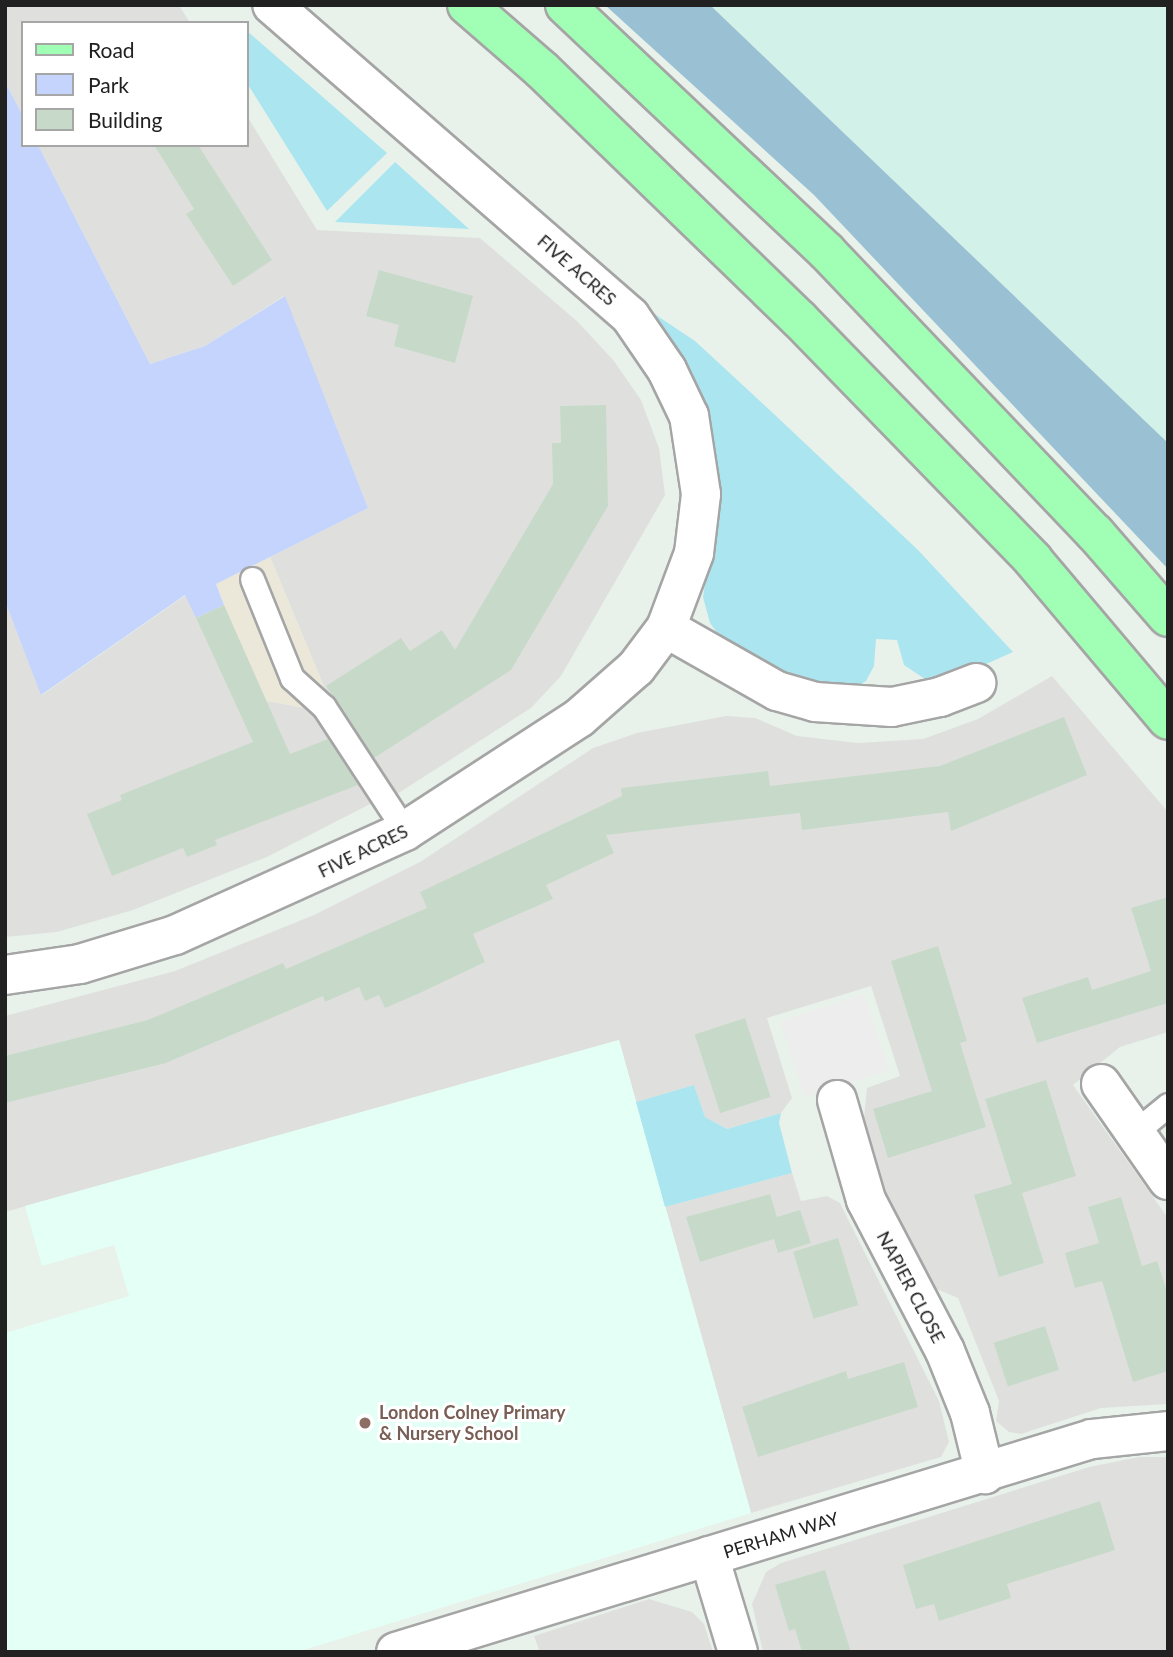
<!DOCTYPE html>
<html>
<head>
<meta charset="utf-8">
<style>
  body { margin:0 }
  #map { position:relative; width:1173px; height:1657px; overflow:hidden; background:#e8f2eb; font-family:Lato,sans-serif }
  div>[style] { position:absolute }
  .residential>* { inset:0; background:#dfe0de }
  .industrial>* { inset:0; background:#ece8d9 }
  .education>* { inset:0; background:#e4fff5 }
  .farmland>* { inset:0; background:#d2f1e9 }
  .grass>* { inset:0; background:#abe5ef }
  .forest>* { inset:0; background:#9ac0d4 }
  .park>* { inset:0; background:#c4d4fd }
  .parking>* { inset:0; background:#ededed; transform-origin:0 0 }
  .building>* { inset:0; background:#c7dac9; transform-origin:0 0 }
  .roads { filter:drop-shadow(2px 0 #a5a5a5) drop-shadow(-2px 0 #a5a5a5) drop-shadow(0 2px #a5a5a5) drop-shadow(0 -2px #a5a5a5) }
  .lane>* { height:23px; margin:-11.5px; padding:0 11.5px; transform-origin:11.5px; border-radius:11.5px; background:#fff }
  .street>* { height:38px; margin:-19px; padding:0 19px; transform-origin:19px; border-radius:19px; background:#fff }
  .primary>* { height:38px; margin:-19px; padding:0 19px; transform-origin:19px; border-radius:19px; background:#a0ffb4 }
  .dots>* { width:19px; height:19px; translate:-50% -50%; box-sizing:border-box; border:4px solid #fff; border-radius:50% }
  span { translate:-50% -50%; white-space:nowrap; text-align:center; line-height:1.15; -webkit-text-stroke:6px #fff; paint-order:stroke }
  .street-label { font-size:18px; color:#212121 }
  .education-label { font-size:18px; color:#785e54; font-weight:700 }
  .left { translate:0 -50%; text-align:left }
  .frame { position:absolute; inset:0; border:7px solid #212121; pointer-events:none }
  .legend { position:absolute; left:21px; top:21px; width:228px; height:126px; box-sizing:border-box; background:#fff; border:2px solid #a6a6a6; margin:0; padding:9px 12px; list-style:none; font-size:21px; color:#212121 }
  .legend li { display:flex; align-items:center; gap:14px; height:35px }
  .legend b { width:35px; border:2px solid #a6a6a6 }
</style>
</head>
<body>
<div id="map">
  <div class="residential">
    <div style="clip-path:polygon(5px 5px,179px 5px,190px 23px,23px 23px,23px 116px,5px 82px)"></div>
    <div style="clip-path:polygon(247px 116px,317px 230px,480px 238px,578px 322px,614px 361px,641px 400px,659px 448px,665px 495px,561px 676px,531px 708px,394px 796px,332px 706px,270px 557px,368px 508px,284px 296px,205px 346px,150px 364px,38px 145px,247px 145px)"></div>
    <div style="clip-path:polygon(186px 595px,240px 713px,268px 701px,315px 710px,376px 801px,267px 857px,133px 910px,57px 932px,5px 937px,5px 601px,42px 695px)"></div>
    <div style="clip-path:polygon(1052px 676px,1168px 812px,1168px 1032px,1120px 1047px,1073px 1085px,1168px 1218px,1168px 1404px,1101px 1408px,1021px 1434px,1009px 1432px,996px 1421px,999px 1401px,958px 1298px,934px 1288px,877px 1176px,863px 1127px,867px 1088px,900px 1076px,871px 986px,767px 1018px,792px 1098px,781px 1113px,727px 1129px,705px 1117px,694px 1085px,636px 1102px,619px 1040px,5px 1212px,5px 1016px,175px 971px,314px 915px,420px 862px,593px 748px,637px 733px,726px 716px,755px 718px,797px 736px,858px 743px,923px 739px,978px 719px)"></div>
    <div style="clip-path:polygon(792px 1173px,801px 1201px,827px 1196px,840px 1203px,939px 1401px,949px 1442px,941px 1457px,751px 1513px,665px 1207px)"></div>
    <div style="clip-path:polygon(1139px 1457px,1168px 1457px,1168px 1652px,763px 1652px,752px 1604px,766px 1572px,781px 1563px,1089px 1467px)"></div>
    <div style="clip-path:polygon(649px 1599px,692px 1612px,704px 1624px,713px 1652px,540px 1652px,534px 1636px)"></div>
  </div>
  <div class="industrial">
    <div style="clip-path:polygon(270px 557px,332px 706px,315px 710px,268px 701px,240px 713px,196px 618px,224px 605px,216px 584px)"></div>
  </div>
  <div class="education">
    <div style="clip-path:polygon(619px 1040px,751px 1513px,297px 1652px,5px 1652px,5px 1333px,129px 1296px,114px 1245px,42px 1266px,25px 1206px)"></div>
  </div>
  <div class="farmland">
    <div style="clip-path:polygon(710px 5px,1168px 5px,1168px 443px)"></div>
  </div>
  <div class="grass">
    <div style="clip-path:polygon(247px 31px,387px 153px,327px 211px,247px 83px)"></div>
    <div style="clip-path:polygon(395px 162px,469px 229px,335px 222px)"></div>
    <div style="clip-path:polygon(644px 307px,695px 341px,775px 415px,918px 550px,1013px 652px,948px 681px,931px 683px,904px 665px,897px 640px,876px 639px,874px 666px,866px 681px,849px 692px,790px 681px,727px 646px,710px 623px,703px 597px,712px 540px)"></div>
    <div style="clip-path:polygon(694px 1085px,705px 1117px,727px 1129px,781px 1113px,779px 1123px,792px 1173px,665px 1207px,636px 1102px)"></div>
  </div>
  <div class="forest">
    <div style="clip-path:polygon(605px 5px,710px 5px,1168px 443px,1168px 569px,814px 195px)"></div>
  </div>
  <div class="park">
    <div style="clip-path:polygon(5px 82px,23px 116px,23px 145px,38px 145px,150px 364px,205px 346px,285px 296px,368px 508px,216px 584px,224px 605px,196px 618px,185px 595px,41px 695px,5px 601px)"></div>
  </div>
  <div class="parking">
    <div style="left:864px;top:994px;width:80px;height:88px;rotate:72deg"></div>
  </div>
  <div class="building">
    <div style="clip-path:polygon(154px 145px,198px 145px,272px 260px,233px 286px,186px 214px,194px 209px)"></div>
    <div style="clip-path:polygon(379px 270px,473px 296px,455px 363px,394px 346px,399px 325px,366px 316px)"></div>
    <div style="clip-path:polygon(606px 405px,608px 506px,511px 670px,374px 758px,326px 686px,401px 638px,410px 651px,442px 630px,455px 650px,553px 484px,552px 443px,561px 443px,560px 406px)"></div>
    <div style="clip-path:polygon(224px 605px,290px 754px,328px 739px,358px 785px,215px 840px,217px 845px,187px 857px,183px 848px,112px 876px,87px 814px,122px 800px,120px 795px,253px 742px,196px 618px)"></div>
    <div style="clip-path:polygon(1064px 717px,1087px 775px,951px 831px,948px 812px,802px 830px,800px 813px,606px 835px,614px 853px,546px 885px,553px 899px,473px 934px,485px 962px,420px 993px,385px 1008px,379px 995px,365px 1001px,359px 987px,325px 1002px,323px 996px,166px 1063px,5px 1103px,5px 1056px,148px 1020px,283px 963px,286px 969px,427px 908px,420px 892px,622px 796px,621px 788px,768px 771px,770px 786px,940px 766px)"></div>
    <div style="clip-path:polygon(1168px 897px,1168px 1003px,1037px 1043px,1022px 998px,1088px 977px,1092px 990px,1151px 971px,1131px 908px)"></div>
    <div style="clip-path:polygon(938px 946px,967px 1041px,960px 1043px,986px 1127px,888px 1158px,873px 1109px,932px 1091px,891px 961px)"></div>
    <div style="left:745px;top:1018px;width:83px;height:53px;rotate:72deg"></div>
    <div style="clip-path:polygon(1046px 1080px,1076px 1176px,1022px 1193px,1044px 1263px,999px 1277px,974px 1195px,1012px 1184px,985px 1099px)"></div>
    <div style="clip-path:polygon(770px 1194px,777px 1217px,800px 1210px,811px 1243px,778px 1253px,774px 1239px,700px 1262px,686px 1217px)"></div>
    <div style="clip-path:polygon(1121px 1197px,1142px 1266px,1157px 1261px,1168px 1294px,1168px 1371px,1133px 1382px,1102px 1281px,1075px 1288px,1065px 1253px,1099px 1243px,1088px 1207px)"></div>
    <div style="left:838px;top:1238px;width:70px;height:47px;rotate:73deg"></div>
    <div style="left:1045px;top:1326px;width:46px;height:54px;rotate:72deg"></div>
    <div style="clip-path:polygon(904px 1362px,918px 1407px,758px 1457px,742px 1407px,846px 1371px,848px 1379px)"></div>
    <div style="clip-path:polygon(1100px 1501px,1115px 1550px,1007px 1584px,1011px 1598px,939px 1621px,934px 1604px,916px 1609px,903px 1565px)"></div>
    <div style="clip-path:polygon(825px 1570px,851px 1652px,802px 1652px,795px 1629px,789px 1631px,775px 1585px)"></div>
  </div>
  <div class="roads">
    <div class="lane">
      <div style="left:252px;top:579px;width:107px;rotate:68deg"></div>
      <div style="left:292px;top:678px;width:43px;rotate:42.2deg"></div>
      <div style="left:324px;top:707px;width:148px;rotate:56.8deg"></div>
      <div style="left:1135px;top:1132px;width:43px;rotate:-39.3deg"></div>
    </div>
    <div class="street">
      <div style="left:666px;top:628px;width:128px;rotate:29.6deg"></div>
      <div style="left:777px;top:691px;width:40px;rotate:16deg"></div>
      <div style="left:815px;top:702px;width:77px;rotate:3.7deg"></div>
      <div style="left:892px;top:707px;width:49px;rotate:-11.8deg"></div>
      <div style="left:940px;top:697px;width:39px;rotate:-21deg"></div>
      <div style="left:5px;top:975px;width:76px;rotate:-8.3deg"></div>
      <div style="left:80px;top:964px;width:99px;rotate:-17deg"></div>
      <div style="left:175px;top:935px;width:252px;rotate:-24.3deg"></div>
      <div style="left:405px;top:831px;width:207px;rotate:-33deg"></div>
      <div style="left:579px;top:718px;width:76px;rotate:-41.3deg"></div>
      <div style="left:636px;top:668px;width:50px;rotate:-53.1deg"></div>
      <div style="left:666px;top:628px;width:80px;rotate:-69.5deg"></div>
      <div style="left:694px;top:553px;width:59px;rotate:-83.2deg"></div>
      <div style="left:701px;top:494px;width:79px;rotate:-98.7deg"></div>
      <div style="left:689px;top:416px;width:51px;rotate:-115.6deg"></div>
      <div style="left:667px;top:370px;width:65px;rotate:-124.4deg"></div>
      <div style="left:630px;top:316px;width:474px;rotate:-139deg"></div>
      <div style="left:1101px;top:1084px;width:117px;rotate:55.1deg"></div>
      <div style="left:837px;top:1100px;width:104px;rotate:73.8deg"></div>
      <div style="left:866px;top:1200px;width:170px;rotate:62.4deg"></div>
      <div style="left:945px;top:1351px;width:67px;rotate:68deg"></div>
      <div style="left:970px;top:1413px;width:63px;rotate:76.2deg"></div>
      <div style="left:709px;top:1556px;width:100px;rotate:73.2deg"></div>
      <div style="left:396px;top:1652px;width:728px;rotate:-17.02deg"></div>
      <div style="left:1092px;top:1439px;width:76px;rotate:-6deg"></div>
    </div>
    <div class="primary">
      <div style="left:467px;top:5px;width:99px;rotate:40.9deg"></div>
      <div style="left:542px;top:70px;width:359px;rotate:44.1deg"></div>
      <div style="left:800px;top:320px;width:334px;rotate:45.8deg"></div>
      <div style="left:1033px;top:560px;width:209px;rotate:49.8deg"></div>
      <div style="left:565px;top:5px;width:360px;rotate:43.3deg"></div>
      <div style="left:827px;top:252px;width:388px;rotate:46.4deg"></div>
      <div style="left:1095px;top:533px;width:111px;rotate:49deg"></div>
    </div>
  </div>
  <div class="dots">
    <div style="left:365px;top:1423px;background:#8d6e63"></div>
  </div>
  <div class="street-label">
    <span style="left:577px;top:270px;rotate:41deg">FIVE ACRES</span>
    <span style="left:363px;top:851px;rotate:-26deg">FIVE ACRES</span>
    <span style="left:911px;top:1287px;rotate:62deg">NAPIER CLOSE</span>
    <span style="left:781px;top:1535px;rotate:-17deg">PERHAM WAY</span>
  </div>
  <div class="education-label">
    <span class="left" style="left:379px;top:1423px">London Colney Primary<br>&amp; Nursery School</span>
  </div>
  <div class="frame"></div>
  <ul class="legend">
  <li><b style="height:9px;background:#a0ffb4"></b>Road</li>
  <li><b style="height:19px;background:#c4d4fd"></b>Park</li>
  <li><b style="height:19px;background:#c7dac9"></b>Building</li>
  </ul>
</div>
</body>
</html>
